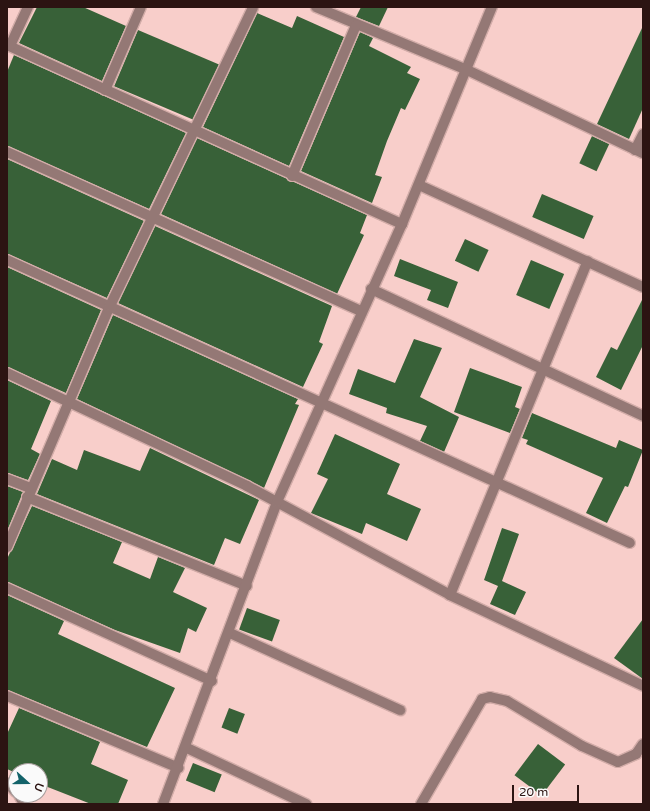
<!DOCTYPE html>
<html>
<head>
<meta charset="utf-8">
<style>
  body { margin:0 }
  #map { position:relative; width:650px; height:811px; overflow:hidden; background:#f8ceca; font-family:"Varela Round",sans-serif }
  div>[style] { position:absolute }
  .building>* { inset:0; background:#386138; transform-origin:0 0 }
  .roads { filter:drop-shadow(1px 0 #d3ada9) drop-shadow(-1px 0 #d3ada9) drop-shadow(0 1px #d3ada9) drop-shadow(0 -1px #d3ada9) }
  .minor>* { height:10px; margin:-5px; padding:0 5px; transform-origin:5px; border-radius:5px; background:#947875 }
  span { translate:-50% -50%; white-space:nowrap; text-align:center; line-height:1.15; -webkit-text-stroke:4px #fafafa; paint-order:stroke }
  .frame { position:absolute; inset:0; border:8px solid #2c1412; pointer-events:none }
  .north { position:absolute; left:8px; top:763px; width:40px; height:40px; box-sizing:border-box; background:#fafafa; border:1px solid #a89e9d; border-radius:50%; rotate:111deg; font-size:11px; font-weight:700; line-height:16px; text-align:center; color:#2c1412 }
  .north::after { content:''; display:block; margin:auto; width:14px; height:18px; background:#136269; clip-path:polygon(50% 0,100% 100%,50% 72%,0 100%) }
  .scale { position:absolute; left:512px; top:785px; width:67px; height:18px; box-sizing:border-box; border:2px solid #2c1412; border-top:0; padding-left:5px; font-size:12px; line-height:14px; white-space:nowrap; color:#2c1412; -webkit-text-stroke:3px #fafafa; paint-order:stroke }
</style>
</head>
<body>
<div id="map">
  <div class="building">
    <div style="clip-path:polygon(37px 7px,83px 7px,126px 26px,102px 81px,19px 43px)"></div>
    <div style="clip-path:polygon(361px 7px,388px 7px,379px 26px,356px 17px)"></div>
    <div style="clip-path:polygon(257px 13px,292px 28px,297px 16px,344px 37px,289px 166px,203px 127px)"></div>
    <div style="clip-path:polygon(643px 26px,643px 108px,629px 139px,597px 124px)"></div>
    <div style="left:138px;top:30px;width:88px;height:61px;rotate:23deg"></div>
    <div style="clip-path:polygon(360px 32px,373px 38px,369px 46px,411px 67px,407px 73px,420px 79px,405px 110px,401px 108px,387px 141px,375px 175px,382px 177px,372px 203px,301px 171px)"></div>
    <div style="clip-path:polygon(14px 55px,186px 133px,149px 209px,7px 146px,7px 72px)"></div>
    <div style="left:592px;top:136px;width:19px;height:30px;rotate:25deg"></div>
    <div style="clip-path:polygon(197px 138px,367px 215px,360px 233px,364px 235px,337px 294px,161px 214px)"></div>
    <div style="clip-path:polygon(7px 159px,144px 221px,107px 298px,7px 254px)"></div>
    <div style="left:542px;top:194px;width:56px;height:25px;rotate:23deg"></div>
    <div style="clip-path:polygon(155px 226px,332px 306px,319px 342px,323px 344px,303px 387px,118px 303px)"></div>
    <div style="left:465px;top:239px;width:26px;height:24px;rotate:25deg"></div>
    <div style="clip-path:polygon(400px 259px,458px 282px,448px 308px,427px 300px,431px 290px,394px 276px)"></div>
    <div style="left:531px;top:260px;width:36px;height:38px;rotate:23deg"></div>
    <div style="clip-path:polygon(7px 267px,101px 310px,66px 393px,7px 367px)"></div>
    <div style="clip-path:polygon(643px 298px,643px 345px,621px 390px,596px 377px,611px 347px,617px 350px)"></div>
    <div style="clip-path:polygon(113px 315px,298px 399px,295px 404px,299px 405px,264px 488px,77px 399px)"></div>
    <div style="clip-path:polygon(414px 339px,442px 348px,420px 397px,459px 417px,444px 452px,420px 441px,427px 426px,386px 413px,387px 408px,349px 394px,358px 369px,395px 383px)"></div>
    <div style="clip-path:polygon(470px 368px,522px 387px,515px 407px,520px 409px,510px 433px,454px 412px)"></div>
    <div style="clip-path:polygon(7px 380px,51px 401px,31px 449px,40px 454px,28px 480px,7px 473px)"></div>
    <div style="clip-path:polygon(532px 413px,616px 448px,619px 440px,643px 450px,628px 487px,625px 486px,607px 523px,586px 513px,603px 478px,526px 444px,528px 440px,522px 438px)"></div>
    <div style="clip-path:polygon(335px 434px,400px 464px,387px 494px,421px 509px,407px 541px,366px 523px,362px 534px,311px 513px,328px 479px,317px 474px)"></div>
    <div style="clip-path:polygon(150px 448px,259px 500px,240px 544px,225px 538px,214px 565px,37px 494px,52px 459px,77px 470px,84px 450px,140px 471px)"></div>
    <div style="clip-path:polygon(7px 486px,23px 492px,8px 529px,7px 529px)"></div>
    <div style="clip-path:polygon(32px 506px,122px 542px,113px 563px,150px 579px,158px 557px,185px 568px,173px 592px,207px 608px,196px 632px,188px 628px,180px 653px,115px 630px,7px 582px,7px 559px)"></div>
    <div style="clip-path:polygon(502px 528px,519px 534px,502px 581px,526px 592px,515px 615px,490px 604px,498px 586px,484px 580px)"></div>
    <div style="clip-path:polygon(7px 595px,64px 621px,58px 634px,175px 688px,147px 747px,7px 690px)"></div>
    <div style="left:247px;top:608px;width:35px;height:23px;rotate:20deg"></div>
    <div style="clip-path:polygon(643px 619px,643px 679px,614px 658px)"></div>
    <div style="clip-path:polygon(19px 708px,100px 742px,91px 764px,128px 780px,118px 804px,91px 804px,40px 784px,40px 771px,16px 773px,7px 769px,7px 734px)"></div>
    <div style="left:229px;top:708px;width:17px;height:21px;rotate:21deg"></div>
    <div style="left:538px;top:744px;width:34px;height:39px;rotate:37deg"></div>
    <div style="left:193px;top:763px;width:31px;height:19px;rotate:22deg"></div>
  </div>
  <div class="roads">
    <div class="minor">
      <div style="left:316px;top:7px;width:161px;rotate:22.6deg"></div>
      <div style="left:465px;top:69px;width:197px;rotate:25.3deg"></div>
      <div style="left:7px;top:45px;width:434px;rotate:24.4deg"></div>
      <div style="left:10px;top:46px;width:43px;rotate:-65.2deg"></div>
      <div style="left:105px;top:90px;width:90px;rotate:-66.6deg"></div>
      <div style="left:635px;top:150px;width:18px;rotate:-63deg"></div>
      <div style="left:7px;top:152px;width:387px;rotate:24.2deg"></div>
      <div style="left:292px;top:176px;width:164px;rotate:-67deg"></div>
      <div style="left:419px;top:185px;width:246px;rotate:24.5deg"></div>
      <div style="left:7px;top:260px;width:684px;rotate:24.43deg"></div>
      <div style="left:371px;top:289px;width:300px;rotate:25deg"></div>
      <div style="left:7px;top:373px;width:265px;rotate:25.2deg"></div>
      <div style="left:247px;top:486px;width:230px;rotate:28.2deg"></div>
      <div style="left:450px;top:595px;width:213px;rotate:25.2deg"></div>
      <div style="left:7px;top:479px;width:25px;rotate:21deg"></div>
      <div style="left:27px;top:497px;width:237px;rotate:22deg"></div>
      <div style="left:7px;top:547px;width:262px;rotate:-66.9deg"></div>
      <div style="left:110px;top:306px;width:331px;rotate:-64.4deg"></div>
      <div style="left:7px;top:588px;width:225px;rotate:24.4deg"></div>
      <div style="left:450px;top:595px;width:361px;rotate:-67.6deg"></div>
      <div style="left:230px;top:633px;width:187px;rotate:24.4deg"></div>
      <div style="left:7px;top:696px;width:186px;rotate:22.7deg"></div>
      <div style="left:187px;top:748px;width:132px;rotate:25.2deg"></div>
      <div style="left:7px;top:783px;width:13px;rotate:45deg"></div>
      <div style="left:19px;top:795px;width:10px;rotate:61deg"></div>
      <div style="left:163px;top:804px;width:323px;rotate:-69.3deg"></div>
      <div style="left:277px;top:502px;width:305px;rotate:-65.8deg"></div>
      <div style="left:402px;top:224px;width:235px;rotate:-67.5deg"></div>
      <div style="left:421px;top:804px;width:121px;rotate:-59.8deg"></div>
      <div style="left:482px;top:699px;width:8px;rotate:-14deg"></div>
      <div style="left:490px;top:697px;width:17px;rotate:13deg"></div>
      <div style="left:507px;top:701px;width:87px;rotate:31deg"></div>
      <div style="left:582px;top:746px;width:39px;rotate:24deg"></div>
      <div style="left:618px;top:762px;width:20px;rotate:-24deg"></div>
      <div style="left:636px;top:754px;width:12px;rotate:-55deg"></div>
    </div>
  </div>
  <div class="frame"></div>
  <div class="north">U</div>
  <div class="scale">20 m</div>
</div>
</body>
</html>
